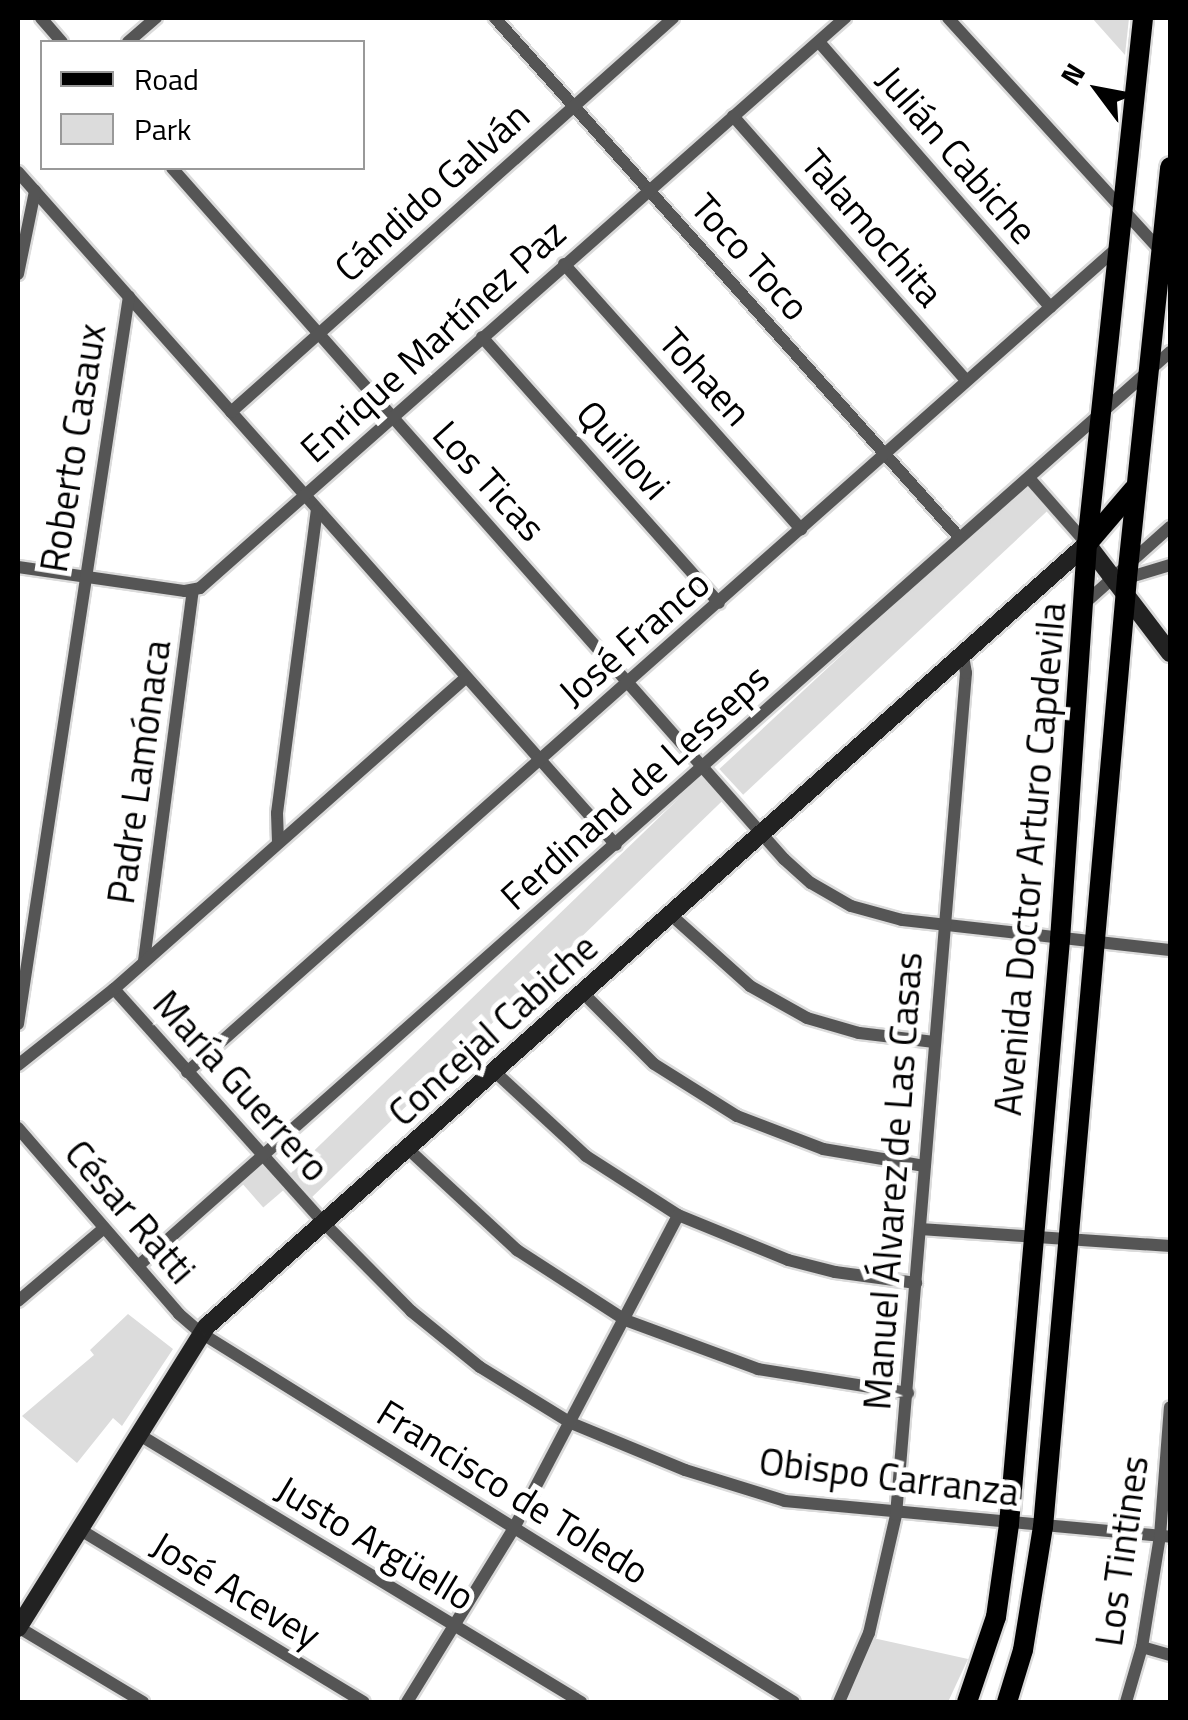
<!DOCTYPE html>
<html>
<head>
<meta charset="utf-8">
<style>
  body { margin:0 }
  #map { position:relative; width:1188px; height:1720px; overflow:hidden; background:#fff; font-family:"Titillium Web",sans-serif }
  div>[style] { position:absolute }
  .green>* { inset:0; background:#dcdcdc; transform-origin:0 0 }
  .roads { filter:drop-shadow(2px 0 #dbdbdb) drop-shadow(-2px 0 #dbdbdb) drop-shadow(0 2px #dbdbdb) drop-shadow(0 -2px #dbdbdb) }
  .street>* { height:12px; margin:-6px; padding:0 6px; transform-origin:6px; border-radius:6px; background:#555 }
  .secondary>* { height:18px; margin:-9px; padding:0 9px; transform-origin:9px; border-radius:9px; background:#222 }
  .primary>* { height:20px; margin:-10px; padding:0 10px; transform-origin:10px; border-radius:10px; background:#000 }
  span { translate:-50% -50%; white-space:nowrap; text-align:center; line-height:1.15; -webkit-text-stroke:10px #fff; paint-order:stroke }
  .street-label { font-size:38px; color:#000 }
  .frame { position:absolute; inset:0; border:20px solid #000; pointer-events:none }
  .legend { position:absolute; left:40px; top:40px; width:325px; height:130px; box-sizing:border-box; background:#fff; border:2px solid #999; margin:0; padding:12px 18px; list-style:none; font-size:30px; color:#000 }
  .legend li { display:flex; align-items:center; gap:20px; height:50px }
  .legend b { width:50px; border:2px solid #999 }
  .north { position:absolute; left:1048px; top:40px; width:100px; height:100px; -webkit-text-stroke:8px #fff; paint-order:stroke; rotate:302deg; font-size:28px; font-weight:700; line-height:40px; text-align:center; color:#000 }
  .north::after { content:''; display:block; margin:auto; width:35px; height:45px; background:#000; clip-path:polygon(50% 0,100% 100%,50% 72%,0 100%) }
</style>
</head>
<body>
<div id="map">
  <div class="green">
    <div style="clip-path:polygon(1092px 18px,1129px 18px,1125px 55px)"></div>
    <div style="left:1025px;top:484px;width:35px;height:418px;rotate:47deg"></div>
    <div style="left:701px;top:777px;width:32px;height:574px;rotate:46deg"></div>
    <div style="left:262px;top:1165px;width:33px;height:27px;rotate:49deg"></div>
    <div style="clip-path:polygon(128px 1314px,173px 1349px,122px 1426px,113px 1418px,77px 1463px,22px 1416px,94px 1355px,90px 1350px)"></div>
    <div style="clip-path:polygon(873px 1638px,968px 1659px,948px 1702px,845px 1702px)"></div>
  </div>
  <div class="roads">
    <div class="street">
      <div style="left:41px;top:18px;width:32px;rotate:49deg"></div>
      <div style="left:495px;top:18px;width:696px;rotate:48.2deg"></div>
      <div style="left:948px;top:18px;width:316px;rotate:47.6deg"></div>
      <div style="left:128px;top:42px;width:37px;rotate:-41deg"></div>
      <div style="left:819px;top:42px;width:352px;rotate:48.9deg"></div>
      <div style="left:733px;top:116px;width:352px;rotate:48.6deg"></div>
      <div style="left:172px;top:168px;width:923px;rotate:48.47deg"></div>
      <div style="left:784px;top:859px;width:36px;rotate:42deg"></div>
      <div style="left:811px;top:883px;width:46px;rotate:29.9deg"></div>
      <div style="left:851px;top:906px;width:53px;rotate:15.4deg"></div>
      <div style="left:902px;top:920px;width:270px;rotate:6.4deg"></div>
      <div style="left:18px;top:172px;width:900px;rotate:48.38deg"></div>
      <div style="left:564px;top:264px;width:356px;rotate:48.2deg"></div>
      <div style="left:18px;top:274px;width:85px;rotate:-78.4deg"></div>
      <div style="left:482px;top:337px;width:356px;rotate:48.3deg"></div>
      <div style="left:231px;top:412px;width:592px;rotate:-41.71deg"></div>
      <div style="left:1029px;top:478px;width:88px;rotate:48.7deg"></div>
      <div style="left:18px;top:567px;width:169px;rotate:8.2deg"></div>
      <div style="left:185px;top:591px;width:15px;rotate:-11deg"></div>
      <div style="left:200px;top:588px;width:861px;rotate:-41.47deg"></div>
      <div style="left:1127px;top:578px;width:45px;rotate:-16.8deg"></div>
      <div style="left:1086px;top:602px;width:113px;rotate:-41.8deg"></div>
      <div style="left:278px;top:842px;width:29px;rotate:-92deg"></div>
      <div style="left:277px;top:813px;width:305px;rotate:-82.5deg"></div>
      <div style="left:671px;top:915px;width:106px;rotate:41.9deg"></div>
      <div style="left:750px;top:986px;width:65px;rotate:29.3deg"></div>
      <div style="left:807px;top:1018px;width:54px;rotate:16.1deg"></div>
      <div style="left:859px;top:1033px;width:76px;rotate:6.8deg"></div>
      <div style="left:144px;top:961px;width:373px;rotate:-82.5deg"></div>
      <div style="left:114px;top:989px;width:314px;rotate:48.1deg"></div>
      <div style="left:324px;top:1223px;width:124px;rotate:45.3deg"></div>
      <div style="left:411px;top:1311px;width:89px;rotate:39.1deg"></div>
      <div style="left:480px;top:1367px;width:107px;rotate:31.6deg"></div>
      <div style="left:571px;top:1423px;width:123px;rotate:22.4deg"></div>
      <div style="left:685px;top:1470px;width:105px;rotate:17.2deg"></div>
      <div style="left:785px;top:1501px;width:387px;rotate:5.3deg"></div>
      <div style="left:583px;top:993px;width:100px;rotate:45deg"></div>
      <div style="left:654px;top:1064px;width:98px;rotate:32.1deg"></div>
      <div style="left:737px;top:1116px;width:92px;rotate:21deg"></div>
      <div style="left:823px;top:1149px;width:103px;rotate:9.5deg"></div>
      <div style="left:18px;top:1024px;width:736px;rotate:-81.33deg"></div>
      <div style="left:18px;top:1065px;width:122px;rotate:-38.4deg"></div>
      <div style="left:114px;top:989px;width:470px;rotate:-41.5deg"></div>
      <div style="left:187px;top:1072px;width:1243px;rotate:-41.54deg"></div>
      <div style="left:495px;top:1072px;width:124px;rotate:42.7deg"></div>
      <div style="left:586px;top:1156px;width:109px;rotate:32.7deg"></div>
      <div style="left:678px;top:1215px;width:119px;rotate:22.2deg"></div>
      <div style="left:788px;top:1260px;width:49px;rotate:14.3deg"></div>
      <div style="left:835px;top:1272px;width:82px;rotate:7.7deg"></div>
      <div style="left:18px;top:1128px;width:246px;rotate:49.1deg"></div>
      <div style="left:179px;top:1314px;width:29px;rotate:41deg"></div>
      <div style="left:201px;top:1333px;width:698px;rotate:31.89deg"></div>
      <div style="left:408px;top:1149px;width:149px;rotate:42.8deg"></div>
      <div style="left:517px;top:1250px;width:129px;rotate:32.9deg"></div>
      <div style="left:625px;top:1320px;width:142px;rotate:20.2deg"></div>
      <div style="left:758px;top:1369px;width:152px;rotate:9.1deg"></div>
      <div style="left:920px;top:1229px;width:251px;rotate:3.9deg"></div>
      <div style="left:138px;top:1266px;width:1379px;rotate:-41.53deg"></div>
      <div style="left:18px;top:1301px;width:111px;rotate:-40.3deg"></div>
      <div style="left:138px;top:1434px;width:518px;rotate:31.17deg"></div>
      <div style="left:79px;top:1529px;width:333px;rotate:31.3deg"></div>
      <div style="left:18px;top:1627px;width:146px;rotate:31deg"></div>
      <div style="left:1142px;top:1647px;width:29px;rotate:16deg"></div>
      <div style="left:407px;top:1702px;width:204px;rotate:-58.4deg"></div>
      <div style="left:514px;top:1528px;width:353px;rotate:-62.3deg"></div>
      <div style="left:839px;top:1702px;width:75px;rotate:-66.5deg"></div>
      <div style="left:869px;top:1633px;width:121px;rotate:-77.1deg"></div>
      <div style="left:896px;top:1515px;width:845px;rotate:-85.25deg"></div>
      <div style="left:966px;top:673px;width:17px;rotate:-100deg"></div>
      <div style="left:1126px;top:1702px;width:57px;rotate:-73.8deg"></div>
      <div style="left:1142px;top:1647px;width:112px;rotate:-80.8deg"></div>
      <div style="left:1160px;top:1536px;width:129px;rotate:-85.6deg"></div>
    </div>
    <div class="secondary">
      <div style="left:18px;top:1628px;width:356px;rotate:-58deg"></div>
      <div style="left:207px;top:1326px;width:1177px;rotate:-41.63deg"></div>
      <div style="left:1087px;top:544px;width:137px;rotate:52.7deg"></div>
    </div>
    <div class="primary">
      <div style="left:1087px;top:544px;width:72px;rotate:-49.5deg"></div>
      <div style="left:967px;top:1702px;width:90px;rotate:-71.2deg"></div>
      <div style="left:996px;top:1617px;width:94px;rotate:-82deg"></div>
      <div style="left:1009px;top:1524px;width:586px;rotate:-85.01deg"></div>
      <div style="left:1060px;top:940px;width:397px;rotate:-86.1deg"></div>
      <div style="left:1087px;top:544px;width:529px;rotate:-83.92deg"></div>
      <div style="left:1007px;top:1702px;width:54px;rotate:-72.9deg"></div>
      <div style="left:1023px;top:1650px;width:125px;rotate:-80.8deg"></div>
      <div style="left:1043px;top:1527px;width:953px;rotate:-84.94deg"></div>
      <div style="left:1127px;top:578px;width:413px;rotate:-84deg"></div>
    </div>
  </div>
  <div class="street-label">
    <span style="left:957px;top:155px;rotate:49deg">Julián Cabiche</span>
    <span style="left:432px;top:192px;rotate:-42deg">Cándido Galván</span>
    <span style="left:872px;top:228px;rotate:49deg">Talamochita</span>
    <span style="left:750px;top:257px;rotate:48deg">Toco Toco</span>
    <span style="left:433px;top:341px;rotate:-42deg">Enrique Martínez Paz</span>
    <span style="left:705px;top:377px;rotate:48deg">Tohaen</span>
    <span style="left:73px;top:448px;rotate:-81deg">Roberto Casaux</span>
    <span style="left:623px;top:450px;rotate:48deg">Quillovi</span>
    <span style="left:489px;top:481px;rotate:48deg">Los Ticas</span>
    <span style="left:634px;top:638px;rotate:-41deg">José Franco</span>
    <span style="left:139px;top:772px;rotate:-82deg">Padre Lamónaca</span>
    <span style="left:635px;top:787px;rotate:-42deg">Ferdinand de Lesseps</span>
    <span style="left:1030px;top:859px;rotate:-85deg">Avenida Doctor Arturo Capdevila</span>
    <span style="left:493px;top:1030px;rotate:-42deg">Concejal Cabiche</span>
    <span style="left:241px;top:1086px;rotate:48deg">María Guerrero</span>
    <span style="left:893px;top:1181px;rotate:-86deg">Manuel Álvarez de Las Casas</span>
    <span style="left:130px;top:1212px;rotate:49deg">César Ratti</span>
    <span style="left:889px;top:1477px;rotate:7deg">Obispo Carranza</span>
    <span style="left:513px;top:1492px;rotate:32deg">Francisco de Toledo</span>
    <span style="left:375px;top:1543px;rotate:31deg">Justo Argüello</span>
    <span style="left:1122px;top:1551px;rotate:-82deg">Los Tintines</span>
    <span style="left:236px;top:1590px;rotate:31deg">José Acevey</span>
  </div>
  <div class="frame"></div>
  <ul class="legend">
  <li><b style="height:12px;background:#000"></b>Road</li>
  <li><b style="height:28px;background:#dcdcdc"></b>Park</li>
  </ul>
  <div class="north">N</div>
</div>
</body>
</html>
